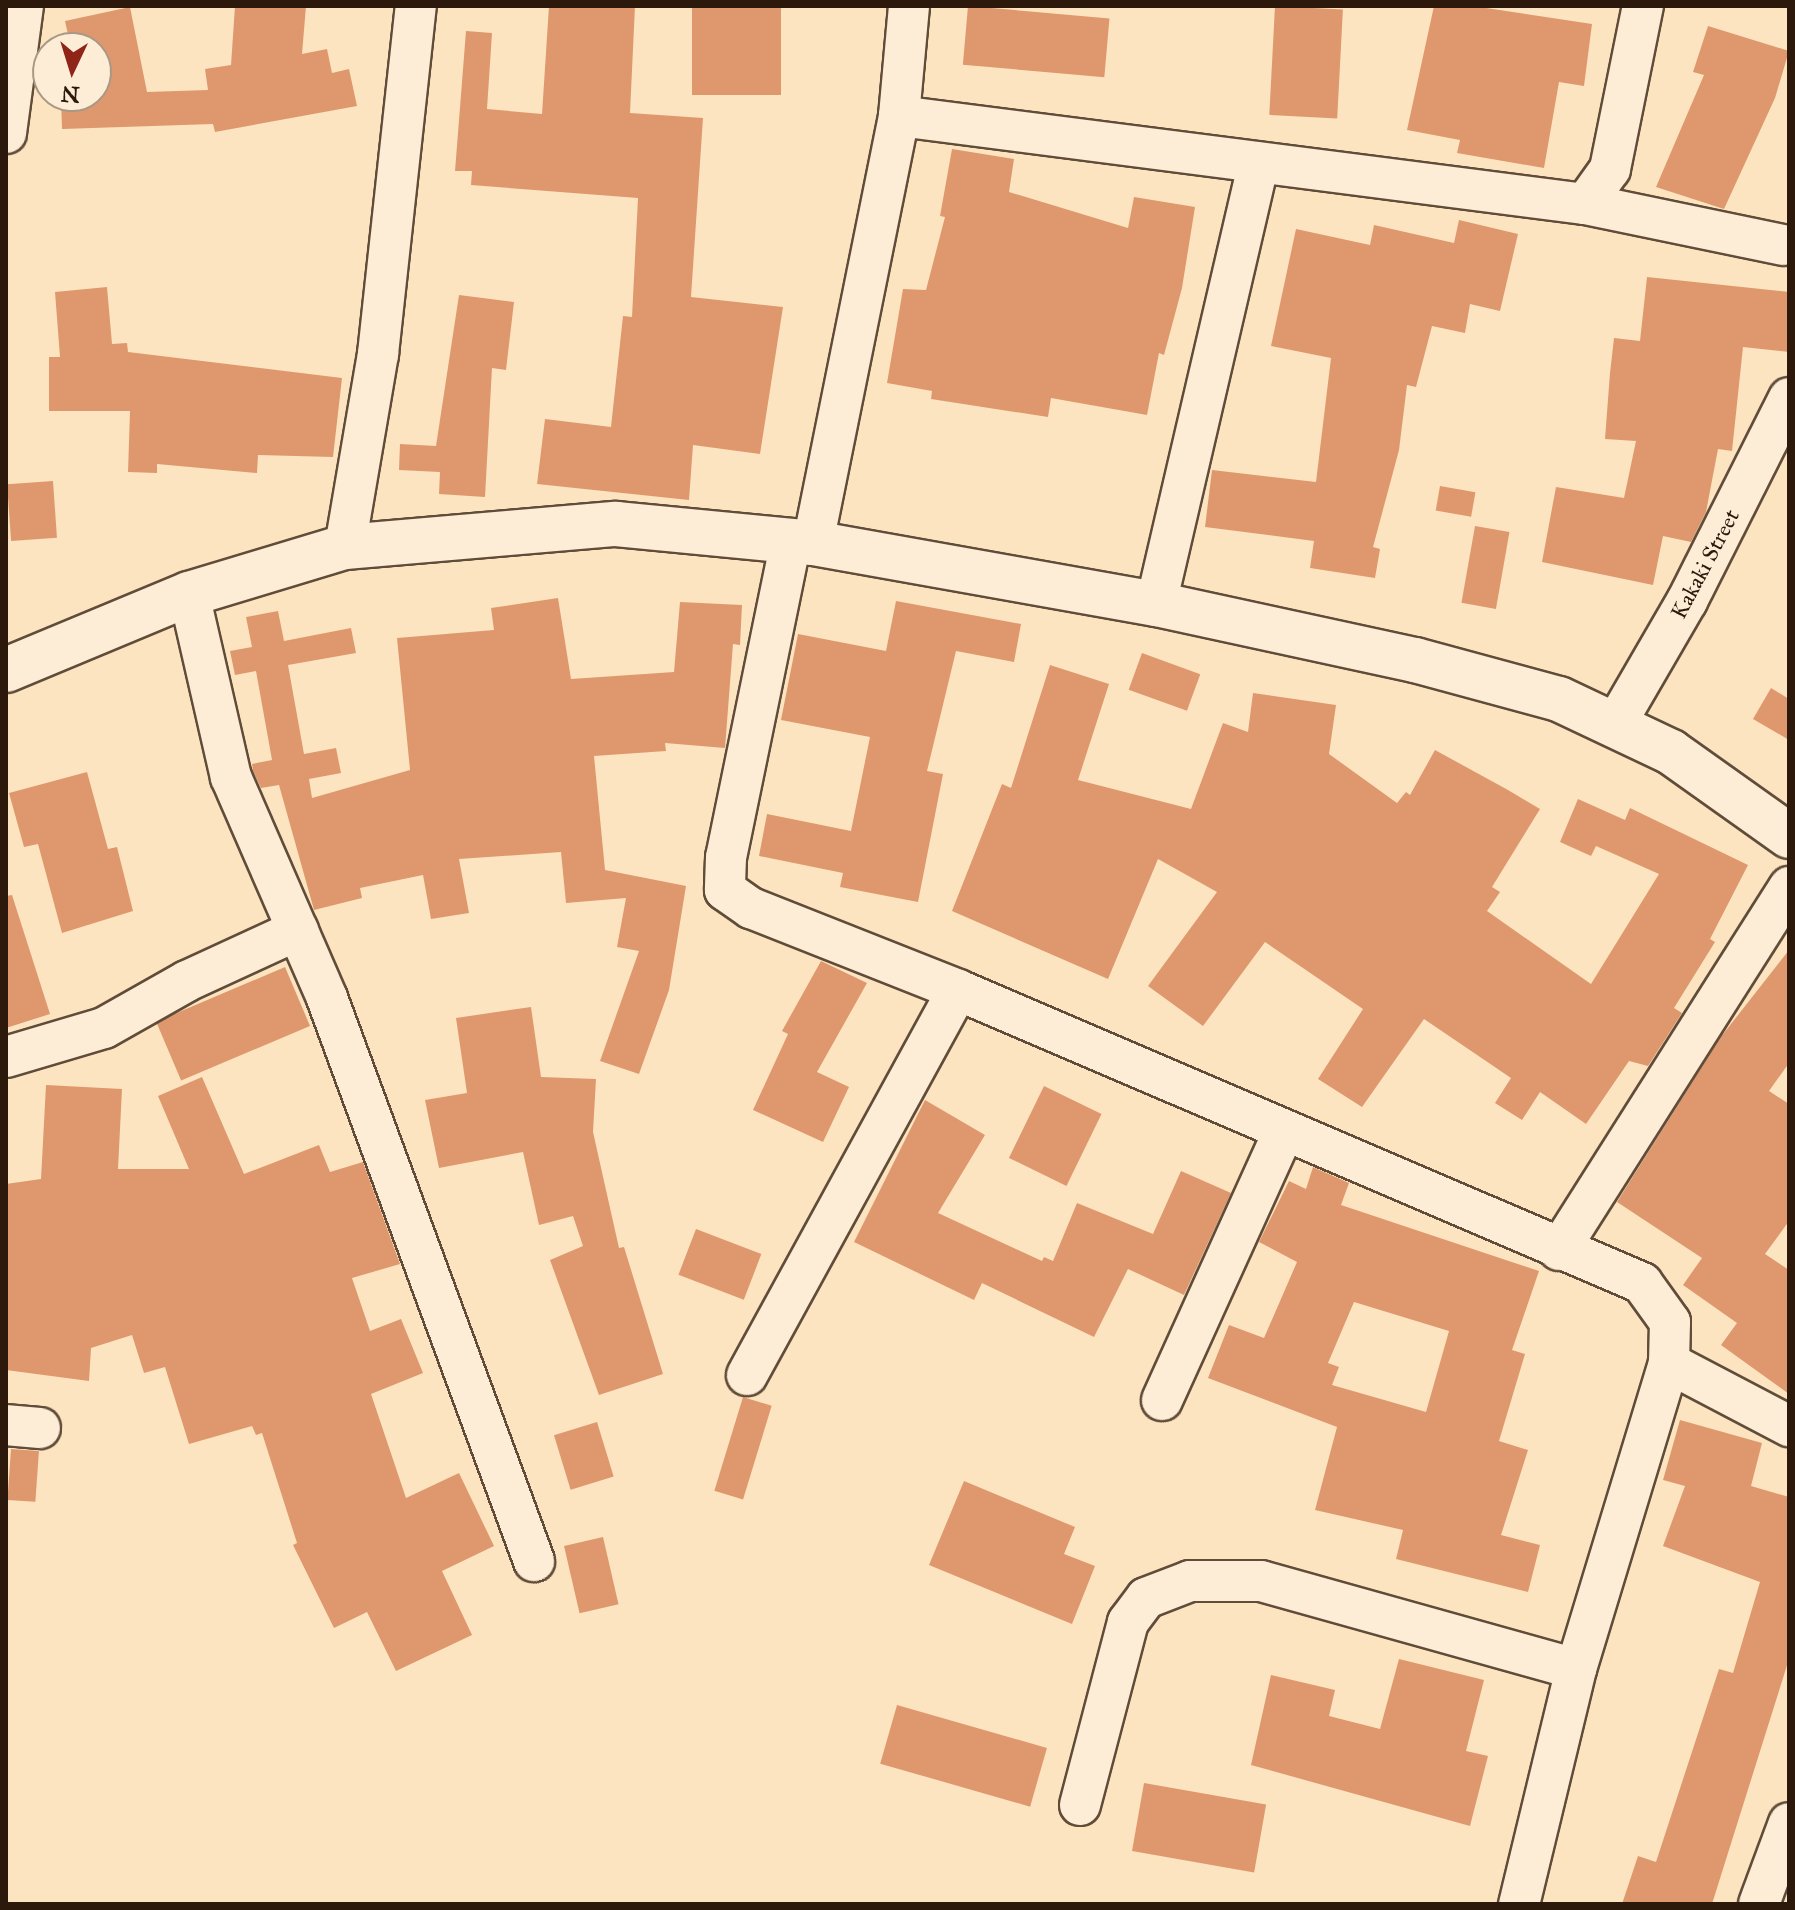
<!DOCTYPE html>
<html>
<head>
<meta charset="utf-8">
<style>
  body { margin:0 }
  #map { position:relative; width:1795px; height:1910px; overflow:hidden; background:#fce4c0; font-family:"IM FELL Great Primer",serif }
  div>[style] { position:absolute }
  .building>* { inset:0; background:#df986d; transform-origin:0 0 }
  .roads { filter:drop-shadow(2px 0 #604c39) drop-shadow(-2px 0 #604c39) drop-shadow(0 2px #604c39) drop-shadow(0 -2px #604c39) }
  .street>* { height:40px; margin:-20px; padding:0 20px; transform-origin:20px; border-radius:20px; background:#fdedd6 }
  .secondary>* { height:44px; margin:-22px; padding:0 22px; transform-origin:22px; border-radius:22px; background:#fdedd6 }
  span { translate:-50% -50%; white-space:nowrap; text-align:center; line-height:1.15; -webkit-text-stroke:8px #fdedd6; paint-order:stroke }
  .street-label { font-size:22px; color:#2c190c }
  .frame { position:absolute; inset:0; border:8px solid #2c190c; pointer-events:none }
  .north { position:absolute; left:32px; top:32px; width:80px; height:80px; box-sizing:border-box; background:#fdedd6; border:2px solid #a99885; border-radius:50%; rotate:184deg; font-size:22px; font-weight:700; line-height:32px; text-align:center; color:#2c190c }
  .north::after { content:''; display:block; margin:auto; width:28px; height:36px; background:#8f2418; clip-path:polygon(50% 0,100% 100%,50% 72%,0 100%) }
</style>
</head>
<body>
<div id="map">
  <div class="building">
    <div style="clip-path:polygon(235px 6px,306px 6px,302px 54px,327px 49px,332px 73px,349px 69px,357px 106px,215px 132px,213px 124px,62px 129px,61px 96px,96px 96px,96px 48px,71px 48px,65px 21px,130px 7px,147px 92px,208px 90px,205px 69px,231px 65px)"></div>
    <div style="clip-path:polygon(549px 6px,635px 6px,630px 113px,703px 118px,691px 297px,783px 307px,760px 454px,693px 445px,689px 500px,537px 484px,545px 419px,611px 427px,623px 316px,632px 317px,638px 198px,471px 185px,472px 171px,455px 171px,466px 31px,492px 33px,487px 109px,542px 114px)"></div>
    <div style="left:692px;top:6px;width:89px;height:89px"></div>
    <div style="left:968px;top:6px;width:142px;height:59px;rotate:5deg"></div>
    <div style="left:1275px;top:6px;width:68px;height:109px;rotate:3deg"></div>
    <div style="clip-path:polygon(1434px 6px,1473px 6px,1592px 24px,1584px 86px,1559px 82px,1544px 168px,1457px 153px,1460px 140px,1407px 130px)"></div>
    <div style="clip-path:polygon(1708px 26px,1789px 51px,1775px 98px,1724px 209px,1656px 187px,1704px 75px,1693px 72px)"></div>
    <div style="clip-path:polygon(952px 149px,1014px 159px,1009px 192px,1128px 228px,1134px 197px,1195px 207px,1182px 288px,1164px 355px,1159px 353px,1147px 415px,1051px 398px,1048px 417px,931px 399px,932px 391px,887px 383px,903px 289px,926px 290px,945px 217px,940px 216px)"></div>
    <div style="clip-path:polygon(1459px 220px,1518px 234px,1500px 311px,1470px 304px,1465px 333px,1432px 326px,1416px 387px,1407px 385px,1399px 450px,1373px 547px,1380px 549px,1375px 578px,1310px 568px,1314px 541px,1205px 527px,1212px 470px,1316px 482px,1331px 358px,1271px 346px,1296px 229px,1370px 245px,1374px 225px,1454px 243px)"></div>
    <div style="clip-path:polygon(1647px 277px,1789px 292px,1789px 352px,1743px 347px,1732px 451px,1718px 449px,1706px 512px,1691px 542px,1663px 536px,1653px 585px,1542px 562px,1556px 487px,1624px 498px,1636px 441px,1605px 439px,1610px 373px,1614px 338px,1640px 341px)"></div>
    <div style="clip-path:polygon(107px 287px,112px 344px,127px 343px,128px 352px,342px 378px,333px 457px,258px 455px,257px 473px,157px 464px,157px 473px,128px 472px,130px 411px,49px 411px,49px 357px,60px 357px,55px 292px)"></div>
    <div style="clip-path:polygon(459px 295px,514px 302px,506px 370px,492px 368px,485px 497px,439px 494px,440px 472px,399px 470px,400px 444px,436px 446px)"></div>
    <div style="left:53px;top:481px;width:57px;height:46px;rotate:86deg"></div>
    <div style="left:1440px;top:486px;width:36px;height:25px;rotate:10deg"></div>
    <div style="left:1475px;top:526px;width:35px;height:78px;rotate:10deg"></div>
    <div style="clip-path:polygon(558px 598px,571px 679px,674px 672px,680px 602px,742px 605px,740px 645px,733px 644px,725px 748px,665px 743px,666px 751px,594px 756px,605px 870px,686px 886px,669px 990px,639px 1074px,600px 1061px,639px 951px,617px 947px,626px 898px,566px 903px,561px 852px,459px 859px,469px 913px,431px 919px,423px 875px,360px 888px,362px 898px,314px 910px,279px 785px,261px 788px,253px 771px,252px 764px,272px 760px,256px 671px,235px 675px,230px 651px,252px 647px,246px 617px,278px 611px,284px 641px,351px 628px,356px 653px,288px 665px,304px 754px,336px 748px,341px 773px,309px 779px,312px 798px,410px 770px,397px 638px,494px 630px,491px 608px)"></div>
    <div style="clip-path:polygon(896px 601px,1021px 624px,1014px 662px,956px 651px,927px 771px,943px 774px,918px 902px,840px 887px,843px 873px,759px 856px,767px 814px,851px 831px,870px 737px,781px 720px,798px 634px,886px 651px)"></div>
    <div style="left:1142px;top:653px;width:62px;height:39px;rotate:20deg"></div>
    <div style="clip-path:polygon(1050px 665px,1109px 684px,1078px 780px,1191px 809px,1223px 723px,1248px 732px,1253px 693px,1336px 705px,1329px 754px,1397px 803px,1406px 792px,1410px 795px,1435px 750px,1508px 790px,1540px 809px,1492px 887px,1500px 892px,1487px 911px,1591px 984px,1659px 874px,1596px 846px,1591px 856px,1560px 842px,1578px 799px,1625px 820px,1630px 808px,1748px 865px,1710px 939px,1715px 942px,1674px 1008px,1682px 1013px,1648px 1066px,1629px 1061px,1586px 1124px,1540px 1092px,1522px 1120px,1495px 1103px,1511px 1078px,1424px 1019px,1362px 1107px,1318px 1079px,1363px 1009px,1265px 942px,1203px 1026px,1148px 986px,1217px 892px,1158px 859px,1108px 979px,952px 911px,1002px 784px,1011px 788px)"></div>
    <div style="clip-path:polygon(1771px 688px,1789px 699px,1789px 740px,1753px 719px)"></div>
    <div style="clip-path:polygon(87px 772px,108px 849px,117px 847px,133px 911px,62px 933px,38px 844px,24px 847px,9px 793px)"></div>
    <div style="clip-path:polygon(12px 895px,50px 1014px,6px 1028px,6px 896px)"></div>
    <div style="clip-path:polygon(1789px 950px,1789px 1063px,1769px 1091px,1789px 1104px,1789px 1221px,1765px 1254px,1789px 1270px,1789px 1394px,1721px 1345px,1737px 1323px,1683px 1285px,1702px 1258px,1617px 1202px,1720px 1038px)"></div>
    <div style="clip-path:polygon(821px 961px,867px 983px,817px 1072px,849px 1087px,823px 1142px,753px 1110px,788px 1034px,782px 1031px)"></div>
    <div style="left:285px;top:967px;width:64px;height:140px;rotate:67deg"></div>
    <div style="clip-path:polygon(531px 1007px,541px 1077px,596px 1079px,593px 1132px,619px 1248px,624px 1247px,663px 1374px,599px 1395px,550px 1260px,583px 1246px,573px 1216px,539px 1225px,523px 1152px,439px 1168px,425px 1100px,467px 1093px,456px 1018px)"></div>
    <div style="clip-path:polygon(202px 1077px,244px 1174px,319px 1145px,330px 1172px,363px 1162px,400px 1264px,352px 1278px,370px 1331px,401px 1319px,423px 1373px,371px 1394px,406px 1498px,459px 1473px,494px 1546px,442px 1571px,472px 1635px,396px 1671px,367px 1612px,334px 1628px,293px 1545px,297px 1543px,262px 1433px,256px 1435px,252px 1426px,189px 1444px,165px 1367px,144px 1373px,132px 1335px,91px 1348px,89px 1381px,6px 1370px,6px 1184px,41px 1179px,46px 1085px,122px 1089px,118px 1169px,189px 1169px,158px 1096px)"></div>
    <div style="left:1044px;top:1086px;width:64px;height:80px;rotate:26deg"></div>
    <div style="clip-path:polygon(925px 1100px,985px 1135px,938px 1213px,1042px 1261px,1044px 1257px,1053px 1261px,1077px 1203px,1153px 1234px,1181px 1171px,1231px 1193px,1184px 1295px,1128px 1269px,1094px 1337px,982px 1283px,974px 1300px,854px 1242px)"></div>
    <div style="clip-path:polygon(evenodd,1313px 1167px,1349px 1183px,1341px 1205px,1539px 1271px,1512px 1350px,1525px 1354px,1499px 1441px,1528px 1450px,1501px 1535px,1540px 1545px,1528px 1592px,1396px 1559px,1403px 1530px,1315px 1510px,1337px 1427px,1208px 1378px,1229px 1325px,1264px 1338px,1297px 1262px,1259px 1242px,1289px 1181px,1306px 1189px,1313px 1167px,1354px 1302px,1449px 1331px,1426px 1412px,1332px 1385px,1339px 1367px,1328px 1363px,1354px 1302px)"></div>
    <div style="left:696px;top:1229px;width:70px;height:49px;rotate:21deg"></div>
    <div style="left:743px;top:1397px;width:30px;height:98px;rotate:17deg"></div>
    <div style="clip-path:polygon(1680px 1420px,1762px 1443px,1751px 1486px,1789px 1497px,1789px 1659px,1712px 1904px,1622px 1904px,1638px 1856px,1656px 1862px,1719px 1669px,1733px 1673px,1760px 1582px,1663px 1546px,1685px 1486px,1663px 1480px)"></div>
    <div style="left:597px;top:1422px;width:57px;height:45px;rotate:73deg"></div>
    <div style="left:11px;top:1449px;width:28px;height:51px;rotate:4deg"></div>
    <div style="clip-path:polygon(964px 1481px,1075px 1527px,1064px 1554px,1095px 1566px,1072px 1624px,929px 1565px)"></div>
    <div style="left:603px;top:1537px;width:69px;height:40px;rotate:77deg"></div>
    <div style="clip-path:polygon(1399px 1659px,1484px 1680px,1466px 1751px,1488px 1756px,1470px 1826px,1251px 1765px,1271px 1675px,1335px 1690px,1329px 1716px,1380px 1729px)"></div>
    <div style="left:897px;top:1705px;width:156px;height:61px;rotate:16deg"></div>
    <div style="left:1144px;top:1783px;width:124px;height:69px;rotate:10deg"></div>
  </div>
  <div class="roads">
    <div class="street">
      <div style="left:899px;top:116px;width:692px;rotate:7.31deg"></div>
      <div style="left:1585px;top:204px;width:43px;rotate:-54.5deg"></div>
      <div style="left:1610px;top:169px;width:166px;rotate:-78.6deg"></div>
      <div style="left:6px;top:133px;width:128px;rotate:-82.4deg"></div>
      <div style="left:1585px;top:204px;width:202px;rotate:11.7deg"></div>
      <div style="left:791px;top:541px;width:323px;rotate:101.6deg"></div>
      <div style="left:726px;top:857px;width:33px;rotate:92deg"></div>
      <div style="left:725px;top:890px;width:32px;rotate:35deg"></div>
      <div style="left:751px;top:908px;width:223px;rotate:21.6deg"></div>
      <div style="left:958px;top:990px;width:744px;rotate:23.19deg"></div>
      <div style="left:1642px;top:1283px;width:48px;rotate:54.3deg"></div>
      <div style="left:1670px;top:1322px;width:41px;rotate:91.4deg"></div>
      <div style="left:1669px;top:1363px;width:320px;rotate:106.9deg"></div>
      <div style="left:1576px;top:1669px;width:242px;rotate:103.6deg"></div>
      <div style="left:813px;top:543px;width:436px;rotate:-78.6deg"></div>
      <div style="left:899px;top:116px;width:110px;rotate:-84.8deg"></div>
      <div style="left:345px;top:547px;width:196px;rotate:-80.3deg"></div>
      <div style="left:378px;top:354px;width:350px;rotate:-83.8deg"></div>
      <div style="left:189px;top:594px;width:188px;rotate:77.1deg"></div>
      <div style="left:231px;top:777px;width:241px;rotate:66.5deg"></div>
      <div style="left:327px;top:998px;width:600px;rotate:69.81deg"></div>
      <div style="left:1156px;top:604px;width:453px;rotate:-76.9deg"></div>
      <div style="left:1615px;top:725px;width:143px;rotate:-59.9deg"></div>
      <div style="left:1687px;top:601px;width:227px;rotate:-63.3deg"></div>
      <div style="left:6px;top:1057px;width:102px;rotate:-16.5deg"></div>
      <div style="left:104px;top:1028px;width:95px;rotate:-29.5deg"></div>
      <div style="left:187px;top:981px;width:122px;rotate:-24.7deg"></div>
      <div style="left:1559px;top:1250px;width:430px;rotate:-57.6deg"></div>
      <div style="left:1669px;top:1363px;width:136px;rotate:27.7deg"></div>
      <div style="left:747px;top:1375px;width:439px;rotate:-61.3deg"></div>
      <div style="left:1162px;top:1400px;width:295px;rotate:-65.6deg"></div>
      <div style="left:6px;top:1425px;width:34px;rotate:5deg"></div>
      <div style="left:1080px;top:1805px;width:189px;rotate:-75.3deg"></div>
      <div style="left:1128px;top:1622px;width:30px;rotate:-53deg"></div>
      <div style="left:1146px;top:1598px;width:47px;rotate:-21.1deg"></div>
      <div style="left:1190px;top:1581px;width:71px"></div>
      <div style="left:1261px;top:1581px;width:327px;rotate:15.6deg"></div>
      <div style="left:1759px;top:1904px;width:86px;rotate:-69.7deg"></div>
    </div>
    <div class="secondary">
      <div style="left:6px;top:670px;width:198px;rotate:-22.6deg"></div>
      <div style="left:189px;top:594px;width:163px;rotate:-16.8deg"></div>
      <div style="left:345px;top:547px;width:272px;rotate:-4.9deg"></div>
      <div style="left:616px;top:524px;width:198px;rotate:5.5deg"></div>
      <div style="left:813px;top:543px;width:348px;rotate:10.1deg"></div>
      <div style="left:1156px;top:604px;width:265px;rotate:12.2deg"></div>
      <div style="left:1415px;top:660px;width:149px;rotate:15.2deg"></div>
      <div style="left:1559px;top:699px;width:124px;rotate:25.3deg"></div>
      <div style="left:1671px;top:752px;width:145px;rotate:35.4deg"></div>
    </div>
  </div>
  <div class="street-label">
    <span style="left:1705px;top:564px;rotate:-62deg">Kakaki Street</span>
  </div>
  <div class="frame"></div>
  <div class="north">N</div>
</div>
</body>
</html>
